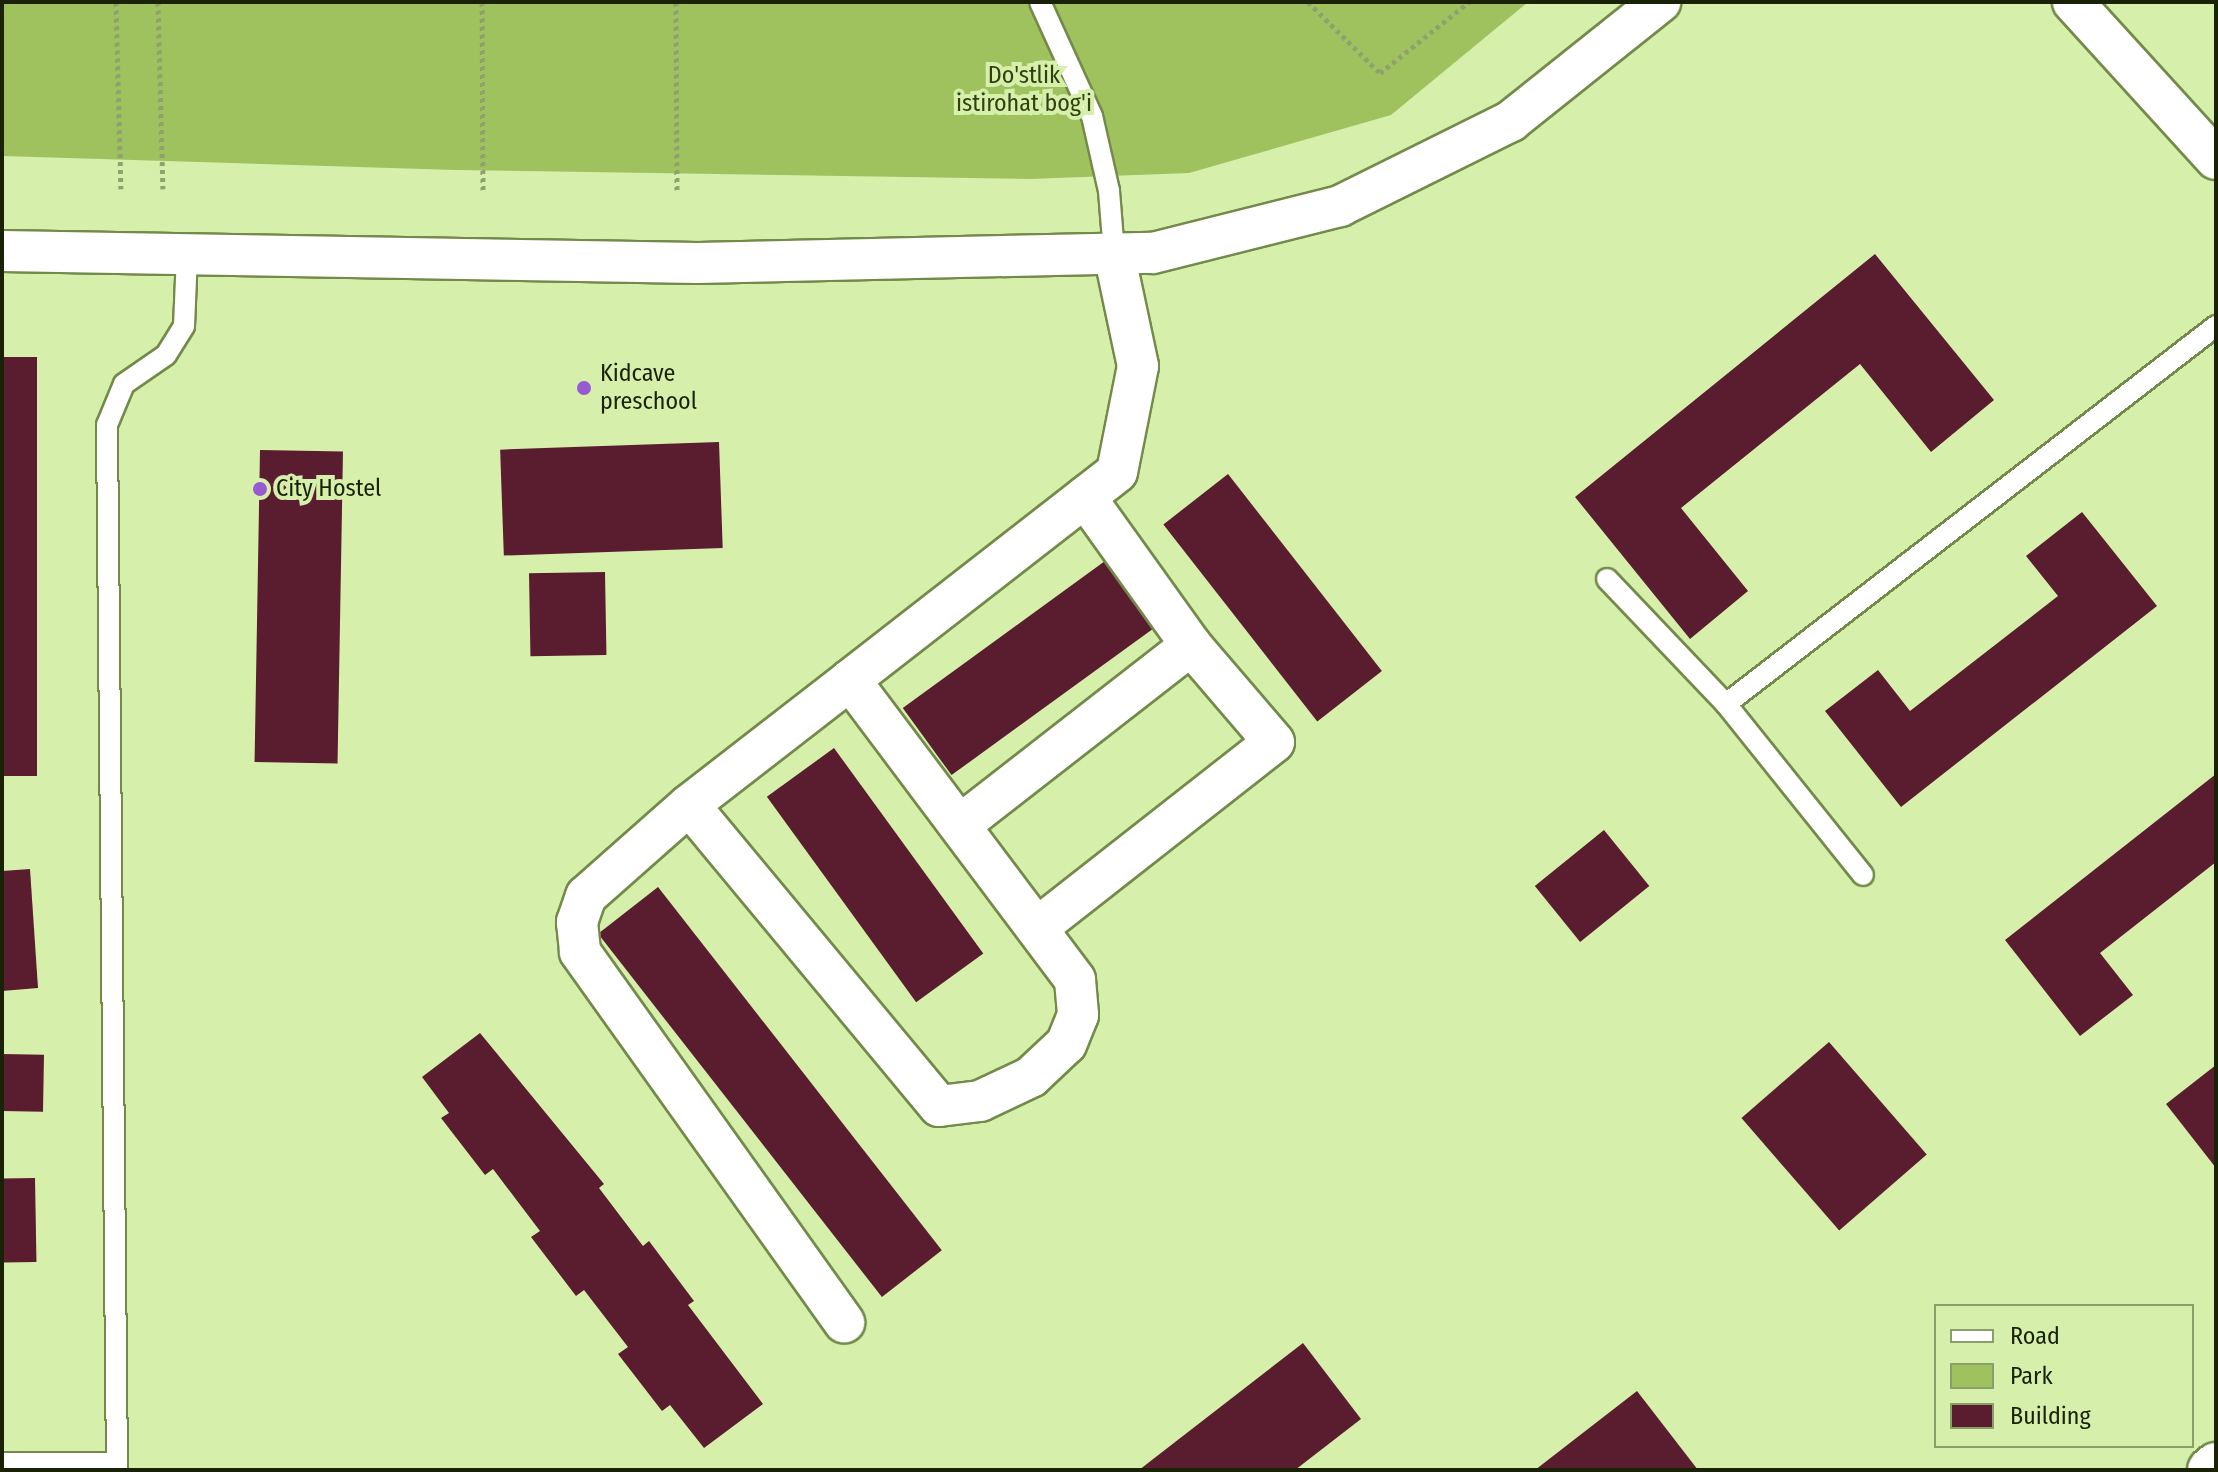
<!DOCTYPE html>
<html>
<head>
<meta charset="utf-8">
<style>
  body { margin:0 }
  #map { position:relative; width:2218px; height:1472px; overflow:hidden; background:#d6f0ac; font-family:"Fira Sans Condensed",sans-serif }
  div>[style] { position:absolute }
  .green>* { inset:0; background:#9fc25f }
  .building>* { inset:0; background:#5a1c2f; transform-origin:0 0 }
  .path>* { height:5px; margin-top:-2.5px; transform-origin:0; background:repeating-linear-gradient(90deg,#8fa26e 0 4px,transparent 0 8px) }
  .roads { filter:drop-shadow(2px 0 #738a4a) drop-shadow(-2px 0 #738a4a) drop-shadow(0 2px #738a4a) drop-shadow(0 -2px #738a4a) }
  .lane>* { height:20px; margin:-10px; padding:0 10px; transform-origin:10px; border-radius:10px; background:#fff }
  .street>* { height:40px; margin:-20px; padding:0 20px; transform-origin:20px; border-radius:20px; background:#fff }
  .primary>* { height:44px; margin:-22px; padding:0 22px; transform-origin:22px; border-radius:22px; background:#fff }
  .dots>* { width:22px; height:22px; translate:-50% -50%; box-sizing:border-box; border:4px solid #d6f0ac; border-radius:50% }
  span { translate:-50% -50%; white-space:nowrap; text-align:center; line-height:1.15; -webkit-text-stroke:8px #d6f0ac; paint-order:stroke }
  .park-label { font-size:24px; color:#314011 }
  .poi-label { font-size:24px; color:#192207 }
  .left { translate:0 -50%; text-align:left }
  .frame { position:absolute; inset:0; border:4px solid #192207; pointer-events:none }
  .legend { position:absolute; left:1934px; top:1304px; width:260px; height:144px; box-sizing:border-box; background:#d6f0ac; border:2px solid #8a9e6a; margin:0; padding:10px 14px; list-style:none; font-size:24px; color:#192207 }
  .legend li { display:flex; align-items:center; gap:16px; height:40px }
  .legend b { width:40px; border:2px solid #8a9e6a }
</style>
</head>
<body>
<div id="map">
  <div class="green">
    <div style="clip-path:polygon(2px 2px,1528px 2px,1391px 115px,1189px 173px,1030px 179px,455px 170px,2px 156px)"></div>
  </div>
  <div class="building">
    <div style="clip-path:polygon(1875px 254px,1994px 400px,1931px 452px,1860px 364px,1681px 508px,1748px 591px,1690px 639px,1575px 497px)"></div>
    <div style="left:2px;top:357px;width:35px;height:419px"></div>
    <div style="left:719px;top:442px;width:106px;height:219px;rotate:88deg"></div>
    <div style="left:260px;top:450px;width:83px;height:312px;rotate:1deg"></div>
    <div style="left:1228px;top:474px;width:250px;height:82px;rotate:52deg"></div>
    <div style="clip-path:polygon(2082px 512px,2157px 606px,1901px 807px,1825px 711px,1878px 670px,1910px 711px,2058px 596px,2026px 556px)"></div>
    <div style="left:1105px;top:561px;width:83px;height:250px;rotate:54deg"></div>
    <div style="left:605px;top:572px;width:83px;height:76px;rotate:89deg"></div>
    <div style="left:834px;top:748px;width:254px;height:83px;rotate:54deg"></div>
    <div style="clip-path:polygon(2216px 774px,2216px 862px,2100px 953px,2133px 995px,2080px 1036px,2005px 940px)"></div>
    <div style="left:1604px;top:830px;width:72px;height:89px;rotate:51deg"></div>
    <div style="clip-path:polygon(30px 869px,38px 988px,2px 991px,2px 871px)"></div>
    <div style="left:658px;top:887px;width:461px;height:76px;rotate:52deg"></div>
    <div style="clip-path:polygon(480px 1033px,604px 1184px,599px 1188px,643px 1246px,649px 1241px,694px 1301px,688px 1305px,763px 1404px,704px 1448px,670px 1405px,662px 1411px,618px 1354px,628px 1347px,584px 1290px,576px 1296px,531px 1237px,540px 1231px,493px 1169px,485px 1175px,441px 1118px,449px 1113px,422px 1077px)"></div>
    <div style="left:1829px;top:1042px;width:149px;height:116px;rotate:49deg"></div>
    <div style="left:2px;top:1054px;width:42px;height:57px;rotate:1deg"></div>
    <div style="clip-path:polygon(2216px 1065px,2216px 1168px,2166px 1104px)"></div>
    <div style="left:35px;top:1178px;width:84px;height:33px;rotate:89deg"></div>
    <div style="clip-path:polygon(1303px 1343px,1361px 1419px,1295px 1470px,1139px 1470px)"></div>
    <div style="clip-path:polygon(1637px 1391px,1698px 1470px,1535px 1470px)"></div>
  </div>
  <div class="path">
    <div style="left:116px;top:2px;width:187px;rotate:88.5deg"></div>
    <div style="left:158px;top:2px;width:187px;rotate:88.5deg"></div>
    <div style="left:482px;top:2px;width:188px;rotate:89.7deg"></div>
    <div style="left:676px;top:2px;width:188px;rotate:89.7deg"></div>
    <div style="left:1308px;top:2px;width:101px;rotate:44.6deg"></div>
    <div style="left:1380px;top:73px;width:114px;rotate:-38.6deg"></div>
  </div>
  <div class="roads">
    <div class="lane">
      <div style="left:1040px;top:2px;width:125px;rotate:65.5deg"></div>
      <div style="left:1092px;top:116px;width:77px;rotate:77.2deg"></div>
      <div style="left:1109px;top:191px;width:62px;rotate:85.4deg"></div>
      <div style="left:1607px;top:579px;width:173px;rotate:46.4deg"></div>
      <div style="left:1726px;top:704px;width:219px;rotate:51.3deg"></div>
      <div style="left:1726px;top:704px;width:619px;rotate:-37.65deg"></div>
      <div style="left:2px;top:1463px;width:115px"></div>
      <div style="left:117px;top:1470px;width:1045px;rotate:-90.55deg"></div>
      <div style="left:107px;top:425px;width:44px;rotate:-67.5deg"></div>
      <div style="left:124px;top:384px;width:51px;rotate:-34.6deg"></div>
      <div style="left:166px;top:355px;width:34px;rotate:-58deg"></div>
      <div style="left:184px;top:326px;width:72px;rotate:-87.6deg"></div>
    </div>
    <div class="street">
      <div style="left:2073px;top:2px;width:212px;rotate:47.7deg"></div>
      <div style="left:2px;top:251px;width:696px;rotate:0.99deg"></div>
      <div style="left:698px;top:263px;width:455px;rotate:-1.3deg"></div>
      <div style="left:1153px;top:253px;width:193px;rotate:-14.1deg"></div>
      <div style="left:1340px;top:206px;width:191px;rotate:-26.4deg"></div>
      <div style="left:1511px;top:121px;width:191px;rotate:-38.6deg"></div>
      <div style="left:850px;top:680px;width:375px;rotate:53.1deg"></div>
      <div style="left:1075px;top:980px;width:35px;rotate:85deg"></div>
      <div style="left:1078px;top:1015px;width:31px;rotate:112deg"></div>
      <div style="left:1066px;top:1044px;width:48px;rotate:136.7deg"></div>
      <div style="left:1031px;top:1077px;width:56px;rotate:154.8deg"></div>
      <div style="left:980px;top:1101px;width:41px;rotate:173deg"></div>
      <div style="left:939px;top:1106px;width:391px;rotate:-129.7deg"></div>
      <div style="left:689px;top:805px;width:204px;rotate:-37.8deg"></div>
      <div style="left:850px;top:680px;width:338px;rotate:-37.9deg"></div>
      <div style="left:1117px;top:472px;width:108px;rotate:-78.8deg"></div>
      <div style="left:1138px;top:366px;width:116px;rotate:-102deg"></div>
      <div style="left:689px;top:805px;width:137px;rotate:138.5deg"></div>
      <div style="left:586px;top:896px;width:28px;rotate:109deg"></div>
      <div style="left:577px;top:922px;width:30px;rotate:84deg"></div>
      <div style="left:580px;top:952px;width:455px;rotate:54.5deg"></div>
      <div style="left:960px;top:825px;width:293px;rotate:-37.9deg"></div>
      <div style="left:1037px;top:928px;width:301px;rotate:-38.1deg"></div>
      <div style="left:1274px;top:742px;width:128px;rotate:-130.6deg"></div>
      <div style="left:1191px;top:645px;width:182px;rotate:-125.6deg"></div>
    </div>
    <div class="primary">
      <div style="left:2210px;top:1470px;width:8px;rotate:-40deg"></div>
    </div>
  </div>
  <div class="dots">
    <div style="left:584px;top:388px;background:#975ad0"></div>
    <div style="left:260px;top:489px;background:#975ad0"></div>
  </div>
  <div class="park-label">
    <span style="left:1024px;top:90px">Do'stlik<br>istirohat bog'i</span>
  </div>
  <div class="poi-label">
    <span class="left" style="left:600px;top:388px">Kidcave<br>preschool</span>
    <span class="left" style="left:276px;top:489px">City Hostel</span>
  </div>
  <div class="frame"></div>
  <ul class="legend">
  <li><b style="height:10px;background:#fff"></b>Road</li>
  <li><b style="height:22px;background:#9fc25f"></b>Park</li>
  <li><b style="height:22px;background:#5a1c2f"></b>Building</li>
  </ul>
</div>
</body>
</html>
